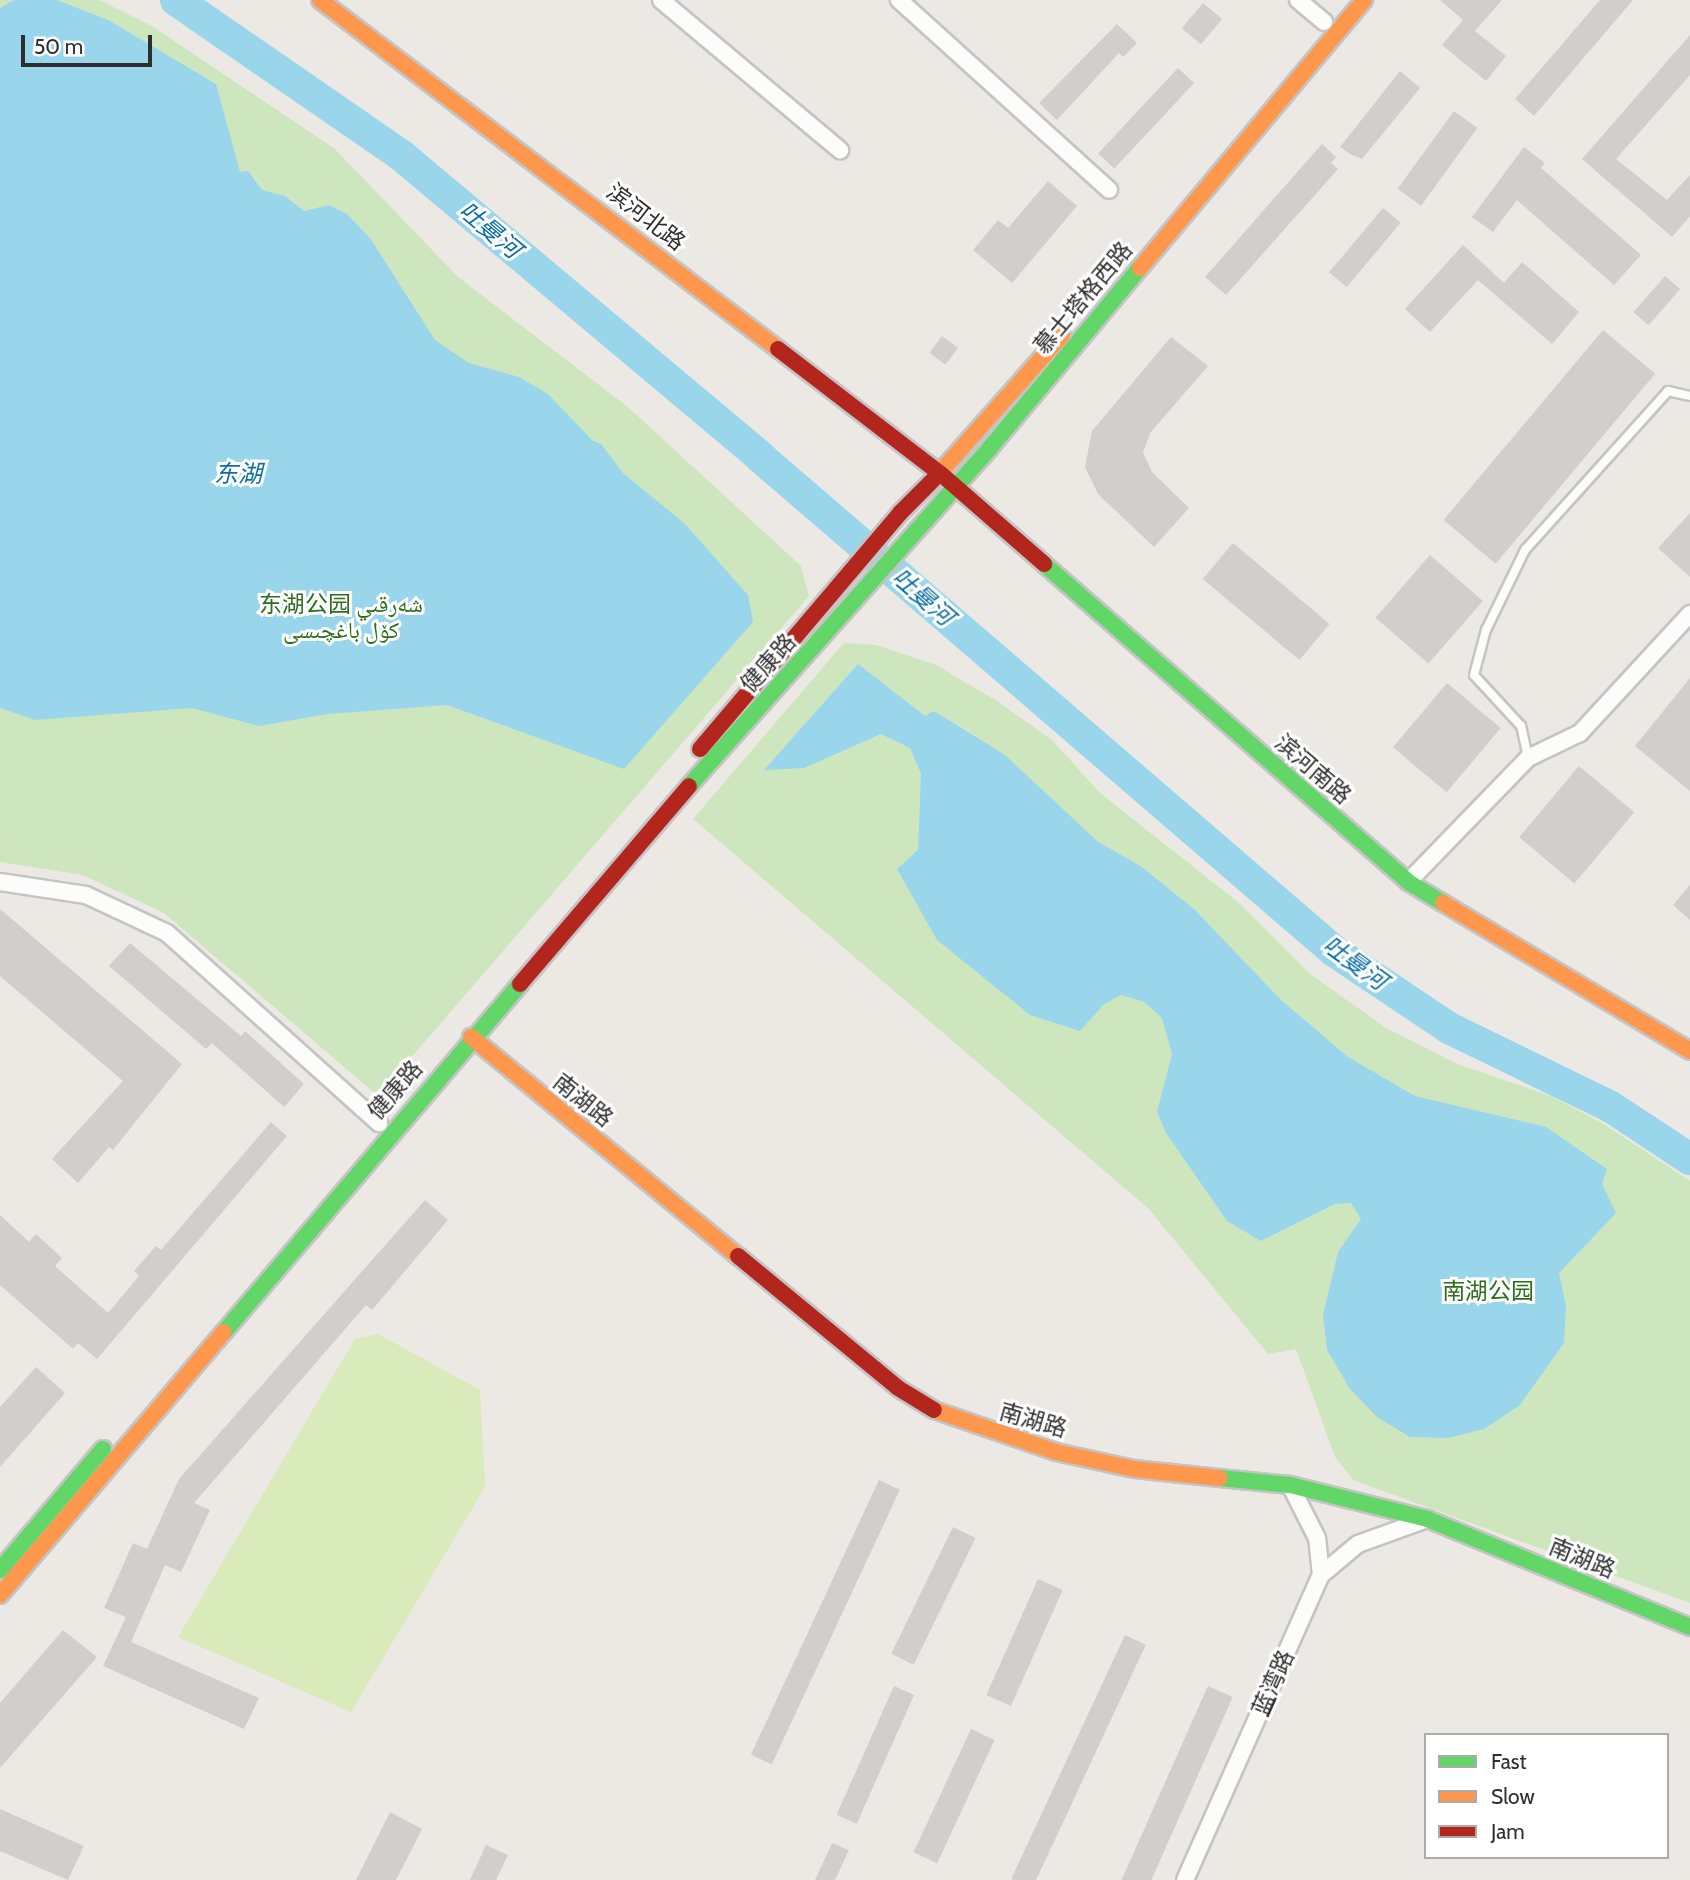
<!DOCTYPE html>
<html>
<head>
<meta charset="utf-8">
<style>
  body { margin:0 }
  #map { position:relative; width:1690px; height:1880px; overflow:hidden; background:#ece8e4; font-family:Cabin,"Noto Naskh Arabic","Noto Sans SC",sans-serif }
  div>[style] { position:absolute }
  .green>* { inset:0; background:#cee6be }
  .pitch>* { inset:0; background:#d9eabb }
  .water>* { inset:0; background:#99d6ec }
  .river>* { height:32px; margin:-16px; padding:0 16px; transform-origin:16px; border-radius:16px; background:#99d6ec }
  .building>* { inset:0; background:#d1cecb; transform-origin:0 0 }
  .roads { filter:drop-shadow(2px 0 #c5c4c5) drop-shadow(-2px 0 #c5c4c5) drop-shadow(0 2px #c5c4c5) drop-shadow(0 -2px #c5c4c5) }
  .lane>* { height:8px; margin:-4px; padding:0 4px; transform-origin:4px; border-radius:4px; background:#fcfcfb }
  .street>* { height:16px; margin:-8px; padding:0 8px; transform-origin:8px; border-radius:8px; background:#fcfcfb }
  .fast>* { height:16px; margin:-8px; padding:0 8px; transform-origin:8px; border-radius:8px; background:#63d668 }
  .slow>* { height:16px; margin:-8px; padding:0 8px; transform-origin:8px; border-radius:8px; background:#ff974d }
  .jam>* { height:16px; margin:-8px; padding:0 8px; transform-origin:8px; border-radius:8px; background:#b3261e }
  span { translate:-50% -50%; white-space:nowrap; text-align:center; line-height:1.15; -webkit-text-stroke:6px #fff; paint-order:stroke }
  .street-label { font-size:23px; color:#2e2e2e }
  .park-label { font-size:23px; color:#2c6e1b }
  .water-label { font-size:24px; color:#0d6fa3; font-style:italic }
  .legend { position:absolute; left:1424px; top:1733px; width:245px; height:126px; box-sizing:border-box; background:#fff; border:2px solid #ababab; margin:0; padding:9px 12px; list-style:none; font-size:21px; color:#2e2e2e }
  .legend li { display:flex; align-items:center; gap:14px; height:35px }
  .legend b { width:35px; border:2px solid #ababab }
  .scale { position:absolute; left:21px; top:35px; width:131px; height:32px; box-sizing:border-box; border:4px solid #2e2e2e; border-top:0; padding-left:9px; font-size:21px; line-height:24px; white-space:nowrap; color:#2e2e2e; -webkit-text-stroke:5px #fff; paint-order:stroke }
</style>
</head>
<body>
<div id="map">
  <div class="green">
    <div style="clip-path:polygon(0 0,99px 0,152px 26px,335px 149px,458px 277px,629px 408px,801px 566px,809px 596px,378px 1096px,164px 913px,83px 875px,0 862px)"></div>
    <div style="clip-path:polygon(844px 643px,876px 645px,936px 665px,997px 701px,1052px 740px,1100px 793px,1239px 903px,1310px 974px,1386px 1028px,1457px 1064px,1551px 1096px,1602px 1123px,1690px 1181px,1690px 1603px,1353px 1480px,1335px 1457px,1296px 1349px,1268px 1354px,1148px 1208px,693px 819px)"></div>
  </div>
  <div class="pitch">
    <div style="clip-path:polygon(378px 1334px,480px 1390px,485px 1487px,351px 1712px,178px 1637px,355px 1339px)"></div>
  </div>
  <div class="water">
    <div style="clip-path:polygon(14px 0,57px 0,108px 20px,216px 84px,240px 172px,248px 171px,262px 190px,285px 196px,304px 211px,329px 205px,347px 214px,370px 238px,435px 340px,469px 363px,519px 377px,548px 394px,592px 440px,601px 444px,623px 473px,685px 524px,748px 595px,753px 622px,624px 769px,447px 705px,328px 714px,259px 726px,192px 708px,35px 720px,0 708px,0 8px)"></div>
    <div style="clip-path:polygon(858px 664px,925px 716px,934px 711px,1005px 755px,1097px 841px,1142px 867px,1195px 910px,1281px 1000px,1348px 1057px,1415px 1096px,1546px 1127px,1607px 1169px,1602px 1184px,1616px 1213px,1559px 1273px,1566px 1306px,1564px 1343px,1520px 1405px,1484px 1429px,1448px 1438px,1410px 1437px,1377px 1417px,1350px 1389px,1327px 1350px,1323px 1315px,1338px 1252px,1361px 1219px,1351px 1203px,1335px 1204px,1261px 1241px,1227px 1221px,1166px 1133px,1157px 1112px,1172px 1054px,1162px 1018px,1144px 1002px,1121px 995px,1104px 1004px,1080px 1031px,1030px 1015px,937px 940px,897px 869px,918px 850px,921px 774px,910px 748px,881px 734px,804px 768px,764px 770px)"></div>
  </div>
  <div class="river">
    <div style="left:176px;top:0;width:275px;rotate:34.6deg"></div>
    <div style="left:402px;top:156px;width:466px;rotate:40deg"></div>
    <div style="left:759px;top:456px;width:759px;rotate:40.72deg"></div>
    <div style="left:1334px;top:951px;width:138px;rotate:33.8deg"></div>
    <div style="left:1449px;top:1028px;width:180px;rotate:26deg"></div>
    <div style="left:1611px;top:1107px;width:95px;rotate:33.4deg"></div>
  </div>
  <div class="building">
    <div style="clip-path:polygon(1440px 0,1502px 0,1475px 31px,1506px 56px,1486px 81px,1442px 45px,1463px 20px)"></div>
    <div style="clip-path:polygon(1600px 0,1633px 0,1534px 116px,1515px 99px)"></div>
    <div style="left:1203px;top:3px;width:25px;height:33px;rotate:40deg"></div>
    <div style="clip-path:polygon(1117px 24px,1137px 43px,1123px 57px,1119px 53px,1057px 120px,1039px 103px)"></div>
    <div style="clip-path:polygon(1690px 35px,1690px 75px,1616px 159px,1667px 200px,1690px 175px,1690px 216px,1672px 237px,1582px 159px)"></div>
    <div style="left:1178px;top:68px;width:22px;height:117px;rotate:43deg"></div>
    <div style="clip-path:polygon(1400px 71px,1420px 88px,1362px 159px,1350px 154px,1340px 147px)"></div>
    <div style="left:1454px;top:111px;width:29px;height:96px;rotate:36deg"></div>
    <div style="clip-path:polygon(1322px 144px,1336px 157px,1331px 163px,1338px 169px,1226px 295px,1205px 277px)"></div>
    <div style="clip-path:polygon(1524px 147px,1545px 163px,1541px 168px,1641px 255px,1614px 285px,1517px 200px,1493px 232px,1472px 217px)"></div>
    <div style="clip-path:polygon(1048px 181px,1077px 206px,1012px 283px,973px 250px,998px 220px,1008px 228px)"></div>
    <div style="left:1383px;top:208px;width:23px;height:84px;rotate:40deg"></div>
    <div style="clip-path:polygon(1463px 245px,1504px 283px,1522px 262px,1579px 312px,1552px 344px,1478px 280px,1430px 332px,1405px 309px)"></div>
    <div style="left:1665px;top:276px;width:20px;height:48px;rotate:41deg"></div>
    <div style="left:1603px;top:330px;width:68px;height:248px;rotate:40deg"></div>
    <div style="left:942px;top:336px;width:20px;height:21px;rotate:37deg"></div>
    <div style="clip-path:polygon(1171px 337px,1208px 366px,1150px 433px,1143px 453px,1152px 472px,1189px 508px,1154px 547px,1098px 494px,1085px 467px,1092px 431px)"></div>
    <div style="clip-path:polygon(1690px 513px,1690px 577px,1658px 548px)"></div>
    <div style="left:1233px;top:543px;width:126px;height:47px;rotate:40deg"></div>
    <div style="left:1430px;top:555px;width:70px;height:83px;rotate:41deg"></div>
    <div style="clip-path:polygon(1690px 678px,1690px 791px,1635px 746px)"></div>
    <div style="left:1447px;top:683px;width:70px;height:84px;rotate:40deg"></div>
    <div style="left:1579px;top:766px;width:72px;height:93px;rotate:40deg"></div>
    <div style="clip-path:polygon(1690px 885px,1690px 920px,1673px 905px)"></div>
    <div style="clip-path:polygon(0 909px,182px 1064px,113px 1150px,109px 1147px,78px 1183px,52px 1159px,123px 1081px,0 976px)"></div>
    <div style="clip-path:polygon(130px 943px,241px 1036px,245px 1031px,304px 1084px,284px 1107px,212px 1043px,206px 1049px,109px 966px)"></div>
    <div style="clip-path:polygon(271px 1122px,287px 1136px,97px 1359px,78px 1343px,73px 1349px,0 1285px,0 1215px,29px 1242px,36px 1234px,62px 1258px,55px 1266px,108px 1313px,139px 1276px,134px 1271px,156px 1246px,161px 1250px)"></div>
    <div style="clip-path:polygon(425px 1200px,448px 1220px,372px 1310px,366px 1305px,194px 1503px,210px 1510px,181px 1572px,165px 1565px,131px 1642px,259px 1698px,244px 1729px,103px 1666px,126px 1617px,104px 1608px,133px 1543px,147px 1549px,179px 1479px)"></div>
    <div style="clip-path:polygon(36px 1367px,65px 1393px,0 1467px,0 1407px)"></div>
    <div style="left:879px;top:1480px;width:23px;height:303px;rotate:25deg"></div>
    <div style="left:953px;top:1527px;width:25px;height:141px;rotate:26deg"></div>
    <div style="left:1038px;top:1579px;width:27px;height:127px;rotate:24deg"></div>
    <div style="clip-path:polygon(63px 1630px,97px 1657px,0 1768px,0 1703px)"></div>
    <div style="left:1125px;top:1635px;width:23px;height:269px;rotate:25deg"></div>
    <div style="left:894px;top:1686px;width:22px;height:141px;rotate:24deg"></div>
    <div style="left:1208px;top:1686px;width:27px;height:213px;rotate:24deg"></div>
    <div style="left:971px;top:1729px;width:26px;height:136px;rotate:25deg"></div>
    <div style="clip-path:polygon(0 1809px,84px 1846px,68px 1880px,0 1851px)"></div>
    <div style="clip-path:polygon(390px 1812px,422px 1829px,396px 1880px,356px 1880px)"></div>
    <div style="clip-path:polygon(832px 1843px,849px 1850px,835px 1880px,815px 1880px)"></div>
    <div style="clip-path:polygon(486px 1845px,508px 1855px,496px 1880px,470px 1880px)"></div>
  </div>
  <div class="roads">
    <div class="lane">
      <div style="left:1528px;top:758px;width:33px;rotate:-102deg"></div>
      <div style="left:1521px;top:726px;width:69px;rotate:-132.7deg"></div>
      <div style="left:1474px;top:675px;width:47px;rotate:-75.1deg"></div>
      <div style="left:1486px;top:630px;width:89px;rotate:-64deg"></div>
      <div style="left:1525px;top:550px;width:214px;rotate:-48deg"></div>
      <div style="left:1668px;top:391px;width:23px;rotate:13deg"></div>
    </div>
    <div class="street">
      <div style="left:661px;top:0;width:234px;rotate:40deg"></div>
      <div style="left:899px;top:0;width:283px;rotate:42.1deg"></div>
      <div style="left:1298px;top:0;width:34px;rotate:40deg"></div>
      <div style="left:0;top:882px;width:87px;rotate:8.6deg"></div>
      <div style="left:86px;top:895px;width:89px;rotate:25.1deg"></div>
      <div style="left:167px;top:933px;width:285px;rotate:41.9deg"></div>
      <div style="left:1408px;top:882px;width:173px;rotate:-45.9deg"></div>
      <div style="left:1528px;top:758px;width:58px;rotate:-25.7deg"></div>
      <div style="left:1580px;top:733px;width:162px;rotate:-47.3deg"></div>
      <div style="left:1321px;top:1575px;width:48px;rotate:-40deg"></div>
      <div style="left:1358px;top:1544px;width:73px;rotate:-19.9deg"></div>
      <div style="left:1185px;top:1880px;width:334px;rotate:-66deg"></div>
      <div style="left:1321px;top:1575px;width:37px;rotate:-96deg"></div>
      <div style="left:1317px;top:1538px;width:59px;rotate:-117deg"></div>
    </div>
    <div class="fast">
      <div style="left:1044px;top:564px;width:483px;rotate:41.1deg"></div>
      <div style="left:1408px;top:882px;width:41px;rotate:31deg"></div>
      <div style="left:689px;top:786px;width:451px;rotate:-48.3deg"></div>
      <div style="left:989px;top:449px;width:236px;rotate:-50.2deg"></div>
      <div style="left:224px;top:1332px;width:457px;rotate:-49.6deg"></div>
      <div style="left:1220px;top:1478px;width:70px;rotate:5.7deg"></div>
      <div style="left:1290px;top:1485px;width:141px;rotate:13.9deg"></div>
      <div style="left:1427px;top:1519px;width:284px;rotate:22.3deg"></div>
      <div style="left:0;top:1570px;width:159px;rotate:-49.6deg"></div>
    </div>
    <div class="slow">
      <div style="left:320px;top:0;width:576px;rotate:37.31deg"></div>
      <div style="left:1140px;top:268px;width:349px;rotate:-50.1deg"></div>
      <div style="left:936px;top:477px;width:190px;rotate:-48.4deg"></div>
      <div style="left:1443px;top:903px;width:288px;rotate:30.9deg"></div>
      <div style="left:471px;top:1037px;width:345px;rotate:39.4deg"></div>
      <div style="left:934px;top:1410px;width:129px;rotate:19deg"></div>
      <div style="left:1056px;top:1452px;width:80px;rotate:12.3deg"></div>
      <div style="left:1134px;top:1469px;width:86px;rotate:6deg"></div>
      <div style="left:0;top:1595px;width:345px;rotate:-49.6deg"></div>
    </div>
    <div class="jam">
      <div style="left:778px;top:349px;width:205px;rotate:37.5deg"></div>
      <div style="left:941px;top:474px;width:137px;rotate:41.1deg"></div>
      <div style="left:700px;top:749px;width:309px;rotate:-49.7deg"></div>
      <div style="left:900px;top:513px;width:51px;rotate:-45deg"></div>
      <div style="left:520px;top:984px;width:260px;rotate:-49.5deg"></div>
      <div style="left:738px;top:1256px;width:207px;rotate:39.5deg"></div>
      <div style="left:898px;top:1388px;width:42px;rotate:31.4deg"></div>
    </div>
  </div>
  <div class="street-label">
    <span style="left:646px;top:217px;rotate:38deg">滨河北路</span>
    <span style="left:1083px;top:298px;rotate:-50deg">慕士塔格西路</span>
    <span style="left:768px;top:663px;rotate:-48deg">健康路</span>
    <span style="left:1313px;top:769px;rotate:41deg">滨河南路</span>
    <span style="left:395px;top:1090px;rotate:-49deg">健康路</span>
    <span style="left:583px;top:1100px;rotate:39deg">南湖路</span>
    <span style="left:1033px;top:1420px;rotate:16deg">南湖路</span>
    <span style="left:1582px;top:1558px;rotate:22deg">南湖路</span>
    <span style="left:1273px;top:1683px;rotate:-66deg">蓝湾路</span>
  </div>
  <div class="park-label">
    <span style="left:341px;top:617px">东湖公园 شەرقىي<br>كۆل باغچىسى</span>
    <span style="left:1488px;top:1291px">南湖公园</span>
  </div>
  <div class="water-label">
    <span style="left:490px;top:230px;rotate:40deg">吐曼河</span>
    <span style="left:238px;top:474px">东湖</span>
    <span style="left:923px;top:597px;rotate:41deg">吐曼河</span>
    <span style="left:1355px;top:963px;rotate:36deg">吐曼河</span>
  </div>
  <ul class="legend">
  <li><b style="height:9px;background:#63d668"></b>Fast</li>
  <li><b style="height:9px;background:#ff974d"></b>Slow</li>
  <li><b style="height:9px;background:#b3261e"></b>Jam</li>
  </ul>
  <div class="scale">50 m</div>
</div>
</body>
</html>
